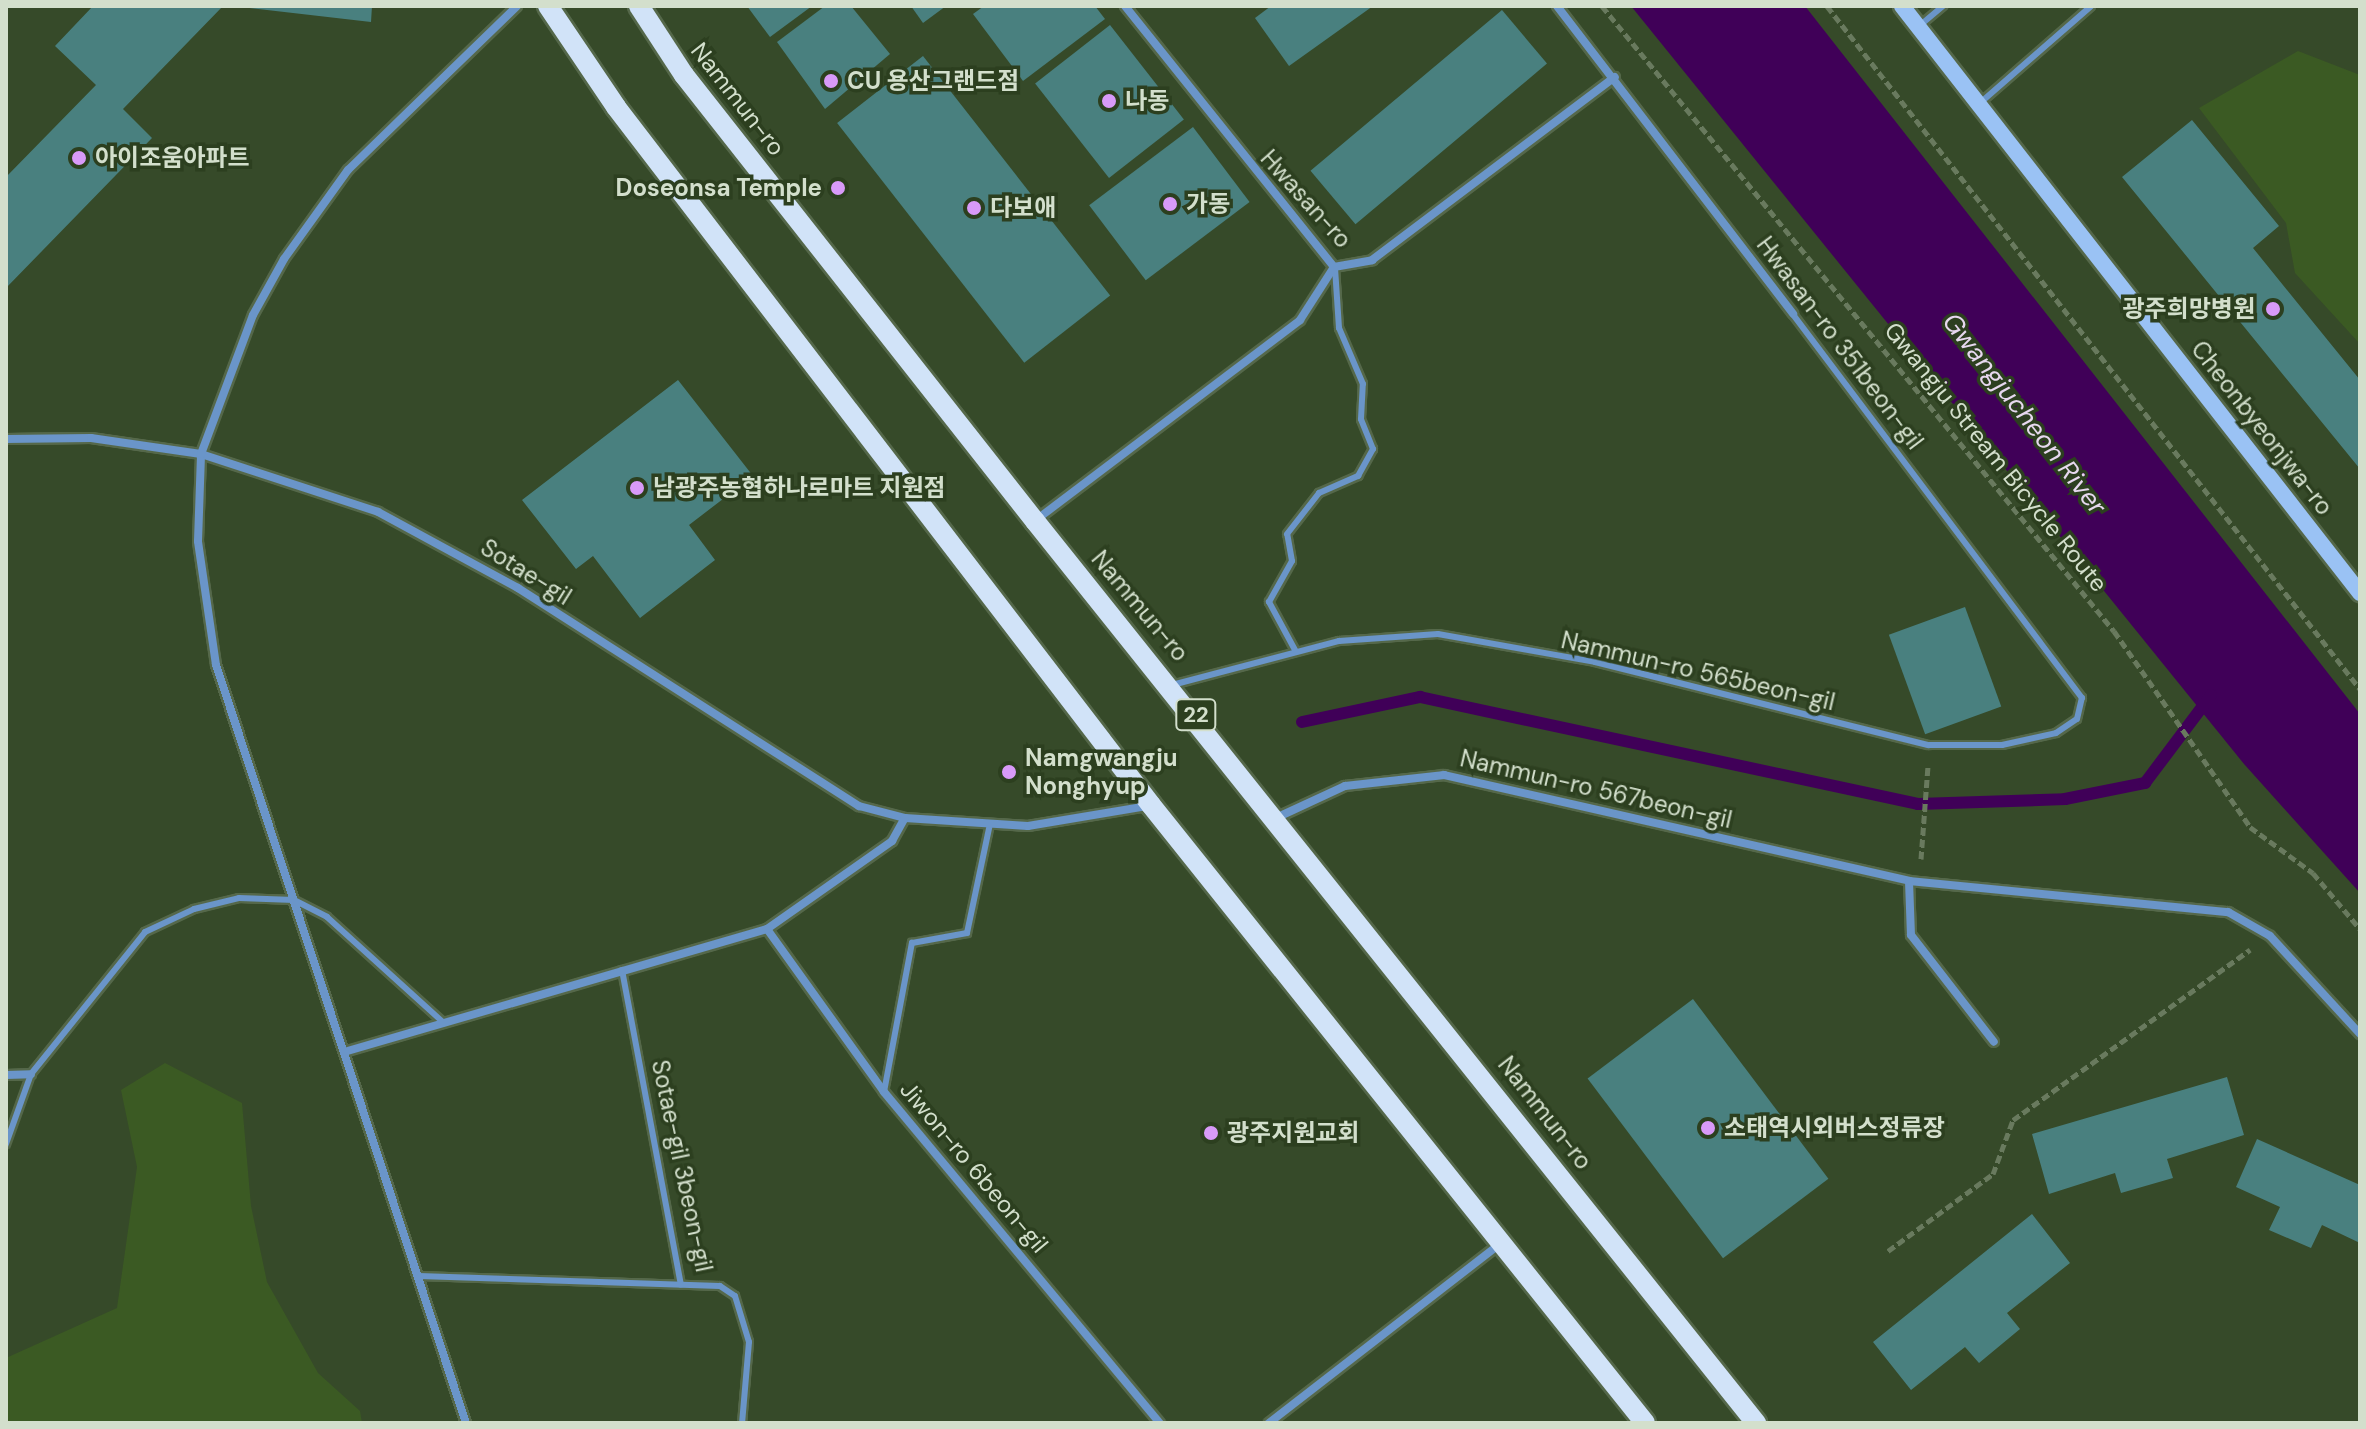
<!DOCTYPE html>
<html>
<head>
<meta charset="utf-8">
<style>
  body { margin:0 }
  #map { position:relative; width:2366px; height:1429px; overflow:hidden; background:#364a29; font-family:"DM Sans","Noto Sans KR",sans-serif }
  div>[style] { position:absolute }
  .green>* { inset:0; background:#3b5a23 }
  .water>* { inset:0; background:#400058 }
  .stream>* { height:12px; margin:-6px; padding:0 6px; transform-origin:6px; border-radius:6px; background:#400058 }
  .building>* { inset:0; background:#49807f; transform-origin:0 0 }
  .path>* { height:5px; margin-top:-2.5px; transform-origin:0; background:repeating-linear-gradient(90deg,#697a5e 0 8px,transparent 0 12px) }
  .roads { filter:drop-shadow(2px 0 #55684a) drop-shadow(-2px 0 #55684a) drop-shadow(0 2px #55684a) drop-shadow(0 -2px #55684a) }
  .lane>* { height:6px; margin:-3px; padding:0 3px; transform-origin:3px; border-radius:3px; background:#6a95c9 }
  .street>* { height:8px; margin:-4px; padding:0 4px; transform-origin:4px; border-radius:4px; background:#6a95c9 }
  .secondary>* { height:16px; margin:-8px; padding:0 8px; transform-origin:8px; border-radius:8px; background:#9ac2f4 }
  .primary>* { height:20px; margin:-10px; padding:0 10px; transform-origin:10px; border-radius:10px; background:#d1e3f8 }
  .dots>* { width:22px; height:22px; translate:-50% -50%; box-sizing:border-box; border:4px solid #2c3f1f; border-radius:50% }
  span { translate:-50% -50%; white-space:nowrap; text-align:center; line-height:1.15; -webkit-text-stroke:7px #2c3f1f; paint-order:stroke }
  .shield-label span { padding:2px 6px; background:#2c3f1f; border:2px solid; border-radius:6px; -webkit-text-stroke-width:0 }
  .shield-label { font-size:22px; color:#d3dfcc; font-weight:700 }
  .poi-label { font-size:24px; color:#d3dfcc; font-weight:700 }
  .left { translate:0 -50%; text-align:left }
  .right { translate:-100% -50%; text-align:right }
  .street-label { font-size:24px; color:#d3dfcc }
  .water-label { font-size:26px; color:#e7d8ef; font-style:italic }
  .frame { position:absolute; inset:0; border:8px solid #d3dfcc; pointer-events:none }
</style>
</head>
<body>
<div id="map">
  <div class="green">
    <div style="clip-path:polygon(2298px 51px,2360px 75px,2360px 344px,2295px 273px,2286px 223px,2199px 108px)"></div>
    <div style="clip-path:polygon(165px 1063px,242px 1103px,251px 1206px,267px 1282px,318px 1373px,360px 1411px,362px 1423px,6px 1423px,6px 1358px,117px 1308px,137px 1167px,121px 1090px)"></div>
  </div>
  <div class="water">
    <div style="clip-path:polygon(1631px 6px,1805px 6px,2360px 714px,2360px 893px,2244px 764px)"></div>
  </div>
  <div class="stream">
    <div style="left:1302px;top:722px;width:121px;rotate:-12deg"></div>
    <div style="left:1420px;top:697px;width:509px;rotate:12.13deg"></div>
    <div style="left:1918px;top:804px;width:147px;rotate:-1.9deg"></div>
    <div style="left:2065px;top:799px;width:82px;rotate:-11.3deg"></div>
    <div style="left:2145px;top:783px;width:110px;rotate:-53.1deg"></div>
  </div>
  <div class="building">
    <div style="clip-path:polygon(93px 6px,223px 6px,123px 109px,152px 138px,6px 288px,6px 177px,96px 85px,55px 46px)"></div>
    <div style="clip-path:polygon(232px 6px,372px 6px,371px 22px)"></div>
    <div style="clip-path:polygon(747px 6px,812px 6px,770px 37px)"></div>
    <div style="clip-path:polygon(825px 6px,851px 6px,890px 54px,825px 109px,777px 42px)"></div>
    <div style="clip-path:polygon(911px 6px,946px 6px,923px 23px)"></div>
    <div style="clip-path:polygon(984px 6px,1095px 6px,1105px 19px,1023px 81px,973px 14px)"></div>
    <div style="clip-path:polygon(1271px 6px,1373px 6px,1289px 66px,1255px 18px)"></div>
    <div style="left:1502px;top:10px;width:70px;height:250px;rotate:50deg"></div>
    <div style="left:1110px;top:25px;width:120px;height:95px;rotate:52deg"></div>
    <div style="left:923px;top:56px;width:304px;height:109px;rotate:52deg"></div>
    <div style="clip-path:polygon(2192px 120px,2279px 226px,2253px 248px,2360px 380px,2360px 469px,2122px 177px)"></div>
    <div style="left:1193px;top:127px;width:94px;height:130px;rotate:53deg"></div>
    <div style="clip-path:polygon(678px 380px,753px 476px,689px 525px,715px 560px,640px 618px,593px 556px,576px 569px,522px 500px)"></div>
    <div style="left:1965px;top:607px;width:106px;height:81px;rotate:70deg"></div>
    <div style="left:1693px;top:999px;width:225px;height:132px;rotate:53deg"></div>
    <div style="clip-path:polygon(2227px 1077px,2244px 1135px,2167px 1159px,2173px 1178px,2121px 1193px,2115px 1173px,2049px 1194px,2032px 1134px)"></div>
    <div style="clip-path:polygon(2257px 1139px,2360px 1185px,2360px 1243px,2322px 1225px,2311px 1248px,2269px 1230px,2280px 1207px,2236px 1187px)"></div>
    <div style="clip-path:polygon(2032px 1214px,2070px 1263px,2007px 1313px,2020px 1329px,1979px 1363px,1965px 1347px,1911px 1390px,1873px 1342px)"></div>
  </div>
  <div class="path">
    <div style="left:1602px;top:6px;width:808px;rotate:50.68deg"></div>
    <div style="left:2114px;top:631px;width:239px;rotate:55.2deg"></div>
    <div style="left:2250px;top:827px;width:78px;rotate:36.1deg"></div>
    <div style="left:2313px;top:873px;width:73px;rotate:50deg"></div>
    <div style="left:1827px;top:6px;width:866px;rotate:52.03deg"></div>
    <div style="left:1921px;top:859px;width:93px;rotate:-85.7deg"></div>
    <div style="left:1888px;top:1251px;width:130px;rotate:-36.3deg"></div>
    <div style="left:1993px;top:1174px;width:58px;rotate:-69.7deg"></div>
    <div style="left:2013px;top:1120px;width:292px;rotate:-35.7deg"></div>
  </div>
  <div class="roads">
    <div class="lane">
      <div style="left:1918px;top:27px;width:33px;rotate:-40deg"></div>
      <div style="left:1980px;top:103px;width:147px;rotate:-41.1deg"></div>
      <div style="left:1295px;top:650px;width:55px;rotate:-118.4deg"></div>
      <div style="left:1269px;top:602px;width:47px;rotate:-60.7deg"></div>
      <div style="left:1292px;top:561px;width:27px;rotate:-100deg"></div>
      <div style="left:1287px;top:534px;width:52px;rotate:-52deg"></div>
      <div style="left:1319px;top:493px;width:43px;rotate:-23.6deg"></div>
      <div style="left:1358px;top:476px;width:31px;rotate:-61deg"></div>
      <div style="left:1373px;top:449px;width:32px;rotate:-112deg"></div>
      <div style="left:1361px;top:419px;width:35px;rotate:-87deg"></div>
      <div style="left:1363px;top:384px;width:61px;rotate:-113.2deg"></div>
      <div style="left:1339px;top:328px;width:60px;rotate:-93.8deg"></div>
      <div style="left:1172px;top:685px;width:173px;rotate:-14.8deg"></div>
      <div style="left:1339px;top:641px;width:99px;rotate:-4deg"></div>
      <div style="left:1438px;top:634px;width:159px;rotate:10.1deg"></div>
      <div style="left:1595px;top:662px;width:344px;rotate:14deg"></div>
      <div style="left:1929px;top:745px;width:73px"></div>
      <div style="left:2002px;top:745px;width:55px;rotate:-12.5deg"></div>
      <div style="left:2056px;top:733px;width:25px;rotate:-34deg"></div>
      <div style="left:2077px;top:719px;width:22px;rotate:-77deg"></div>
      <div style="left:2082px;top:698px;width:481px;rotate:-127deg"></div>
      <div style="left:622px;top:970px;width:320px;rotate:79.4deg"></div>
      <div style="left:884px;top:1092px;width:152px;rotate:-79.4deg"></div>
      <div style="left:912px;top:943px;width:56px;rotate:-10.3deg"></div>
      <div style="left:967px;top:933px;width:111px;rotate:-78.1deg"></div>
      <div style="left:6px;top:1144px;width:74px;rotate:-70.3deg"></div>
      <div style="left:31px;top:1074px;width:182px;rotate:-51.2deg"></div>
      <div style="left:145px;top:932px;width:54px;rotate:-25.1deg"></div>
      <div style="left:194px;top:909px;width:46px;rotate:-13.7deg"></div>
      <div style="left:239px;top:898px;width:55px;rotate:2.1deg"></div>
      <div style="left:294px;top:900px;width:37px;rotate:27deg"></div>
      <div style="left:327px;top:917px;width:158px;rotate:42.2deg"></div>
      <div style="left:419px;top:1276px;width:301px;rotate:1.9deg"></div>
      <div style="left:720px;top:1286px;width:18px;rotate:34deg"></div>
      <div style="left:735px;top:1296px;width:48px;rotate:73.1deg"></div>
      <div style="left:749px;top:1342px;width:81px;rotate:94.9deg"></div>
    </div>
    <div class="street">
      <div style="left:1125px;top:6px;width:334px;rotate:51.3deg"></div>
      <div style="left:1334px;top:267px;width:39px;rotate:-10deg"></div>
      <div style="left:1372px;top:260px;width:304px;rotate:-37deg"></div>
      <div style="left:1557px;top:6px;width:388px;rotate:52.5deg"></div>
      <div style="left:6px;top:439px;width:85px;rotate:-0.7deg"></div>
      <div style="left:91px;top:438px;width:111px;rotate:8.3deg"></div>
      <div style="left:201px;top:454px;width:186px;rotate:18.1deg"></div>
      <div style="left:378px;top:512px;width:159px;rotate:28.5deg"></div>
      <div style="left:518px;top:588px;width:405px;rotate:32.6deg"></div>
      <div style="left:859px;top:806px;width:48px;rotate:14.6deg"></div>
      <div style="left:905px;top:818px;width:123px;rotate:3.7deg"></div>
      <div style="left:1028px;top:826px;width:122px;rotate:-9.5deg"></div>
      <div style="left:1036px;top:520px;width:331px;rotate:-37.1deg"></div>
      <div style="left:1300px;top:320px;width:63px;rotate:-57.3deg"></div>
      <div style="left:1278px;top:817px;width:74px;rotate:-24.8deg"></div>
      <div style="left:1345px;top:786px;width:100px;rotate:-6.3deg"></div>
      <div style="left:1444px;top:775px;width:477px;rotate:12.8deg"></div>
      <div style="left:1909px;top:881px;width:54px;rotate:87.9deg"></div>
      <div style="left:1911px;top:935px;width:135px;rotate:52.2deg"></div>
      <div style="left:1909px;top:881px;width:321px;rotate:5.6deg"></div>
      <div style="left:2228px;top:912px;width:48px;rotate:29.7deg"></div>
      <div style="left:2270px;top:936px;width:133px;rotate:47.4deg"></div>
      <div style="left:767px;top:929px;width:201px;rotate:54.3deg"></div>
      <div style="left:884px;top:1092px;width:431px;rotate:50.2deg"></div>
      <div style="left:344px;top:1052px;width:441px;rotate:-16.2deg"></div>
      <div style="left:767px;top:929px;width:153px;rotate:-35.1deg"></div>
      <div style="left:892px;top:841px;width:26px;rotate:-61deg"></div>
      <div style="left:6px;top:1075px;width:25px;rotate:-2deg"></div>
      <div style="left:466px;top:1423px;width:798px;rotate:-108.25deg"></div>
      <div style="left:216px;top:665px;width:125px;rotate:-98.3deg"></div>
      <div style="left:198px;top:541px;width:87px;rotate:-88deg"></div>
      <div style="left:201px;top:454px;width:148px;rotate:-69.5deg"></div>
      <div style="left:253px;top:315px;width:64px;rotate:-61deg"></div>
      <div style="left:284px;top:259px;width:110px;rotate:-54.3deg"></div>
      <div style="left:348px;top:170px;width:235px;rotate:-44.1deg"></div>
      <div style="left:1269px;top:1423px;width:292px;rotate:-37.8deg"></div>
    </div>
    <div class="secondary">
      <div style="left:1902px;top:6px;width:745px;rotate:52.04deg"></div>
    </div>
    <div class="primary">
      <div style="left:548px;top:6px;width:122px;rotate:56deg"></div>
      <div style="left:616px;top:107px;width:879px;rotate:52.53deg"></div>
      <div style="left:1151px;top:805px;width:791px;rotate:51.36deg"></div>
      <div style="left:639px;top:6px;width:82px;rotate:56.9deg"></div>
      <div style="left:684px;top:75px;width:568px;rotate:51.8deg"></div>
      <div style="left:1035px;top:521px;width:1155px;rotate:51.36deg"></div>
    </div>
  </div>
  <div class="dots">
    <div style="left:831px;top:81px;background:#d89af8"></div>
    <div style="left:1109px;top:101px;background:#d89af8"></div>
    <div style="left:79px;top:158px;background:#d89af8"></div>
    <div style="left:838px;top:188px;background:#d89af8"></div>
    <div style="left:1170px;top:204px;background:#d89af8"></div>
    <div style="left:974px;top:208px;background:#d89af8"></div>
    <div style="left:2273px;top:309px;background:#d89af8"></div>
    <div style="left:637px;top:488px;background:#d89af8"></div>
    <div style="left:1009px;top:772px;background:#d89af8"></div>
    <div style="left:1708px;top:1128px;background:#d89af8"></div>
    <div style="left:1211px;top:1133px;background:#d89af8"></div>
  </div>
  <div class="shield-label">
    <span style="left:1196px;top:715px">22</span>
  </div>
  <div class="poi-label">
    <span class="left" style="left:847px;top:81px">CU 용산그랜드점</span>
    <span class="left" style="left:1125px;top:101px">나동</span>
    <span class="left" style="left:95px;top:158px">아이조움아파트</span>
    <span class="right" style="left:822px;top:188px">Doseonsa Temple</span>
    <span class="left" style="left:1186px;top:204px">가동</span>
    <span class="left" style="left:990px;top:208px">다보애</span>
    <span class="right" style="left:2255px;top:309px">광주희망병원</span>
    <span class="left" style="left:653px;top:488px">남광주농협하나로마트 지원점</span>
    <span class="left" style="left:1025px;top:772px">Namgwangju<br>Nonghyup</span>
    <span class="left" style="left:1724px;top:1128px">소태역시외버스정류장</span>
    <span class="left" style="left:1227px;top:1133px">광주지원교회</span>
  </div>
  <div class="street-label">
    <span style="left:738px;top:99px;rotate:52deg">Nammun-ro</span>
    <span style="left:1306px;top:199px;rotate:48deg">Hwasan-ro</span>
    <span style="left:1840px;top:343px;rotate:53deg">Hwasan-ro 351beon-gil</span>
    <span style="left:2262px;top:428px;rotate:52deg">Cheonbyeonjwa-ro</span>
    <span style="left:1996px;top:457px;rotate:51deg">Gwangju Stream Bicycle Route</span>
    <span style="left:526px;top:572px;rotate:32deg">Sotae-gil</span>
    <span style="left:1140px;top:606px;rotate:50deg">Nammun-ro</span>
    <span style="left:1698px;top:671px;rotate:13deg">Nammun-ro 565beon-gil</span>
    <span style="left:1596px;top:789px;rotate:13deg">Nammun-ro 567beon-gil</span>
    <span style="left:1545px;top:1113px;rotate:52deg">Nammun-ro</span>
    <span style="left:682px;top:1166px;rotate:78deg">Sotae-gil 3beon-gil</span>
    <span style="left:974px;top:1167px;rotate:50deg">Jiwon-ro 6beon-gil</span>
  </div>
  <div class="water-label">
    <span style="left:2024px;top:414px;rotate:52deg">Gwangjucheon River</span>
  </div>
  <div class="frame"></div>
</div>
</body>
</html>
